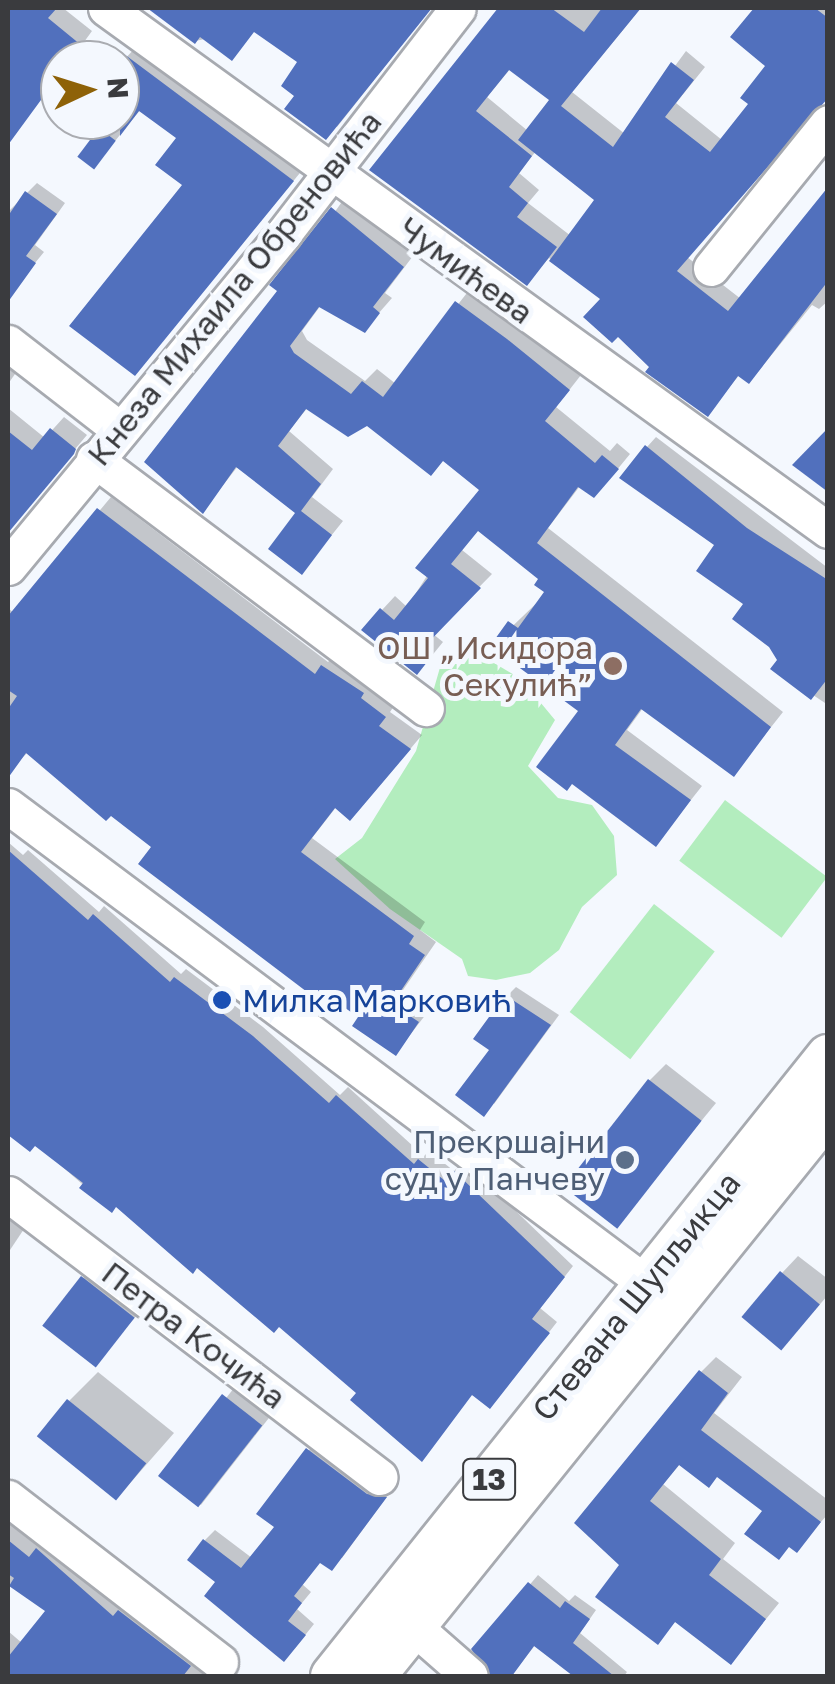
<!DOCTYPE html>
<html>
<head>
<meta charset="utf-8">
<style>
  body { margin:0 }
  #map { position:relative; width:835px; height:1684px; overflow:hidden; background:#f4f8fe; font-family:"Golos Text",sans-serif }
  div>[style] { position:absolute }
  .green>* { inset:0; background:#b3edbe; transform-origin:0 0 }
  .shadow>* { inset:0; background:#0003; transform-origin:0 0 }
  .building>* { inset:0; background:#5170bd; transform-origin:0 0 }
  .roads { filter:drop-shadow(2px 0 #a7aab0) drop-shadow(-2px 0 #a7aab0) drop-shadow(0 2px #a7aab0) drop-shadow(0 -2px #a7aab0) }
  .minor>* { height:35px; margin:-17.5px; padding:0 17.5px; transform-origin:17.5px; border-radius:17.5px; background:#fff }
  .major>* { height:42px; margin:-21px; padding:0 21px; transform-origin:21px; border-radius:21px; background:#fff }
  .dots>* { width:28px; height:28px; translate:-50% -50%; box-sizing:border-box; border:5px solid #f4f8fe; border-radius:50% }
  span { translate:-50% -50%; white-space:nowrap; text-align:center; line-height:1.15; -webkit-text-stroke:10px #f4f8fe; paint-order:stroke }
  .shield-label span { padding:2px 8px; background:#f4f8fe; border:2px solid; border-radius:8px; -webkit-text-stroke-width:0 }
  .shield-label { font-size:30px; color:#3a3b3e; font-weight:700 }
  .street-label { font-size:32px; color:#3a3b3e }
  .education-label { font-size:32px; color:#785e54 }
  .right { translate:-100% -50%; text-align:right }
  .transit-label { font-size:32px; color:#164399 }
  .left { translate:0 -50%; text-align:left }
  .service-label { font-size:32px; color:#4e5e75 }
  .frame { position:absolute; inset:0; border:10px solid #3a3b3e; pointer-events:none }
  .north { position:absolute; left:40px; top:40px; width:100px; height:100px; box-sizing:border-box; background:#f4f8fe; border:2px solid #aaacb1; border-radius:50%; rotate:86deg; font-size:28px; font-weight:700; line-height:40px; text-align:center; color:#3a3b3e }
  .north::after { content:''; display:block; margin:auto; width:35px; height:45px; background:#8e6208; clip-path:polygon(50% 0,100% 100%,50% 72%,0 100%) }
</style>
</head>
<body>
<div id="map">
  <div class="green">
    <div style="clip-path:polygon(479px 654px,521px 679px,555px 720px,528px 766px,558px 798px,592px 805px,614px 836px,617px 875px,582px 907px,559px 950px,530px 973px,496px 980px,468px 976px,462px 959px,390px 909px,335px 859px,362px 838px,416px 751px,441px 664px)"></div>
    <div style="left:725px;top:800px;width:128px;height:76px;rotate:37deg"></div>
    <div style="left:654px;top:904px;width:77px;height:137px;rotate:38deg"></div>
  </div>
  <div class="shadow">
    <div style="clip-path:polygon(8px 8px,63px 8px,92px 31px,71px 60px,60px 60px,60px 75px,8px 141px)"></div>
    <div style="clip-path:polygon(152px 8px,431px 8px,337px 127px,298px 96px,301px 62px,256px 29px,195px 41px)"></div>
    <div style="clip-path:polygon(evenodd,501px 8px,641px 8px,572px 92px,625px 134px,686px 51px,705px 67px,676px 103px,722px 140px,751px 103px,768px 66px,734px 36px,757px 8px,828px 8px,828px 94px,687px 257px,741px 299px,828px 192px,828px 301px,819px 309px,812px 305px,761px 368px,749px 381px,740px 374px,708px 414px,653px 366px,603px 298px,549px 258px,527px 283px,373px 169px,501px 8px,511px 68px,552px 100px,528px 131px,487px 97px,511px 68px,501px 8px,536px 151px,598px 199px,571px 236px,528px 203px,539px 190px,519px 173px,536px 151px)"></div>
    <div style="clip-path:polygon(138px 45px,304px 168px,146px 361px,186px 185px,179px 137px,141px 109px,94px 167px,81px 157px,107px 120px,120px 120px,120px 64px)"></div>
    <div style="clip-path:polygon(37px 183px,65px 203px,35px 245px,44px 252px,17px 285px,8px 277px,8px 212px)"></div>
    <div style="clip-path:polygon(346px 196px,416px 252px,385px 293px,392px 298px,364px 330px,321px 305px,302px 331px,307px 340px,365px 381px,377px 369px,396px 384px,470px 289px,581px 375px,556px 407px,610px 451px,617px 443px,630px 454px,607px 482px,580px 486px,548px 528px,783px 712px,734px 774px,643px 708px,627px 730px,702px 786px,656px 844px,581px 710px,493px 645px,548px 592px,542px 579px,479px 529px,462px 550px,492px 574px,433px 634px,443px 642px,430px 658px,382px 610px,395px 596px,407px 607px,482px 490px,444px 459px,367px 423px,308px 407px,289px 431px,333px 469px,312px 497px,343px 521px,302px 572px,299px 512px,238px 466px,203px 511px,280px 290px)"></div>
    <div style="clip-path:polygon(8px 354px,22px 364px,8px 384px)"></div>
    <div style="clip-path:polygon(8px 408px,45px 438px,64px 417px,87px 435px,8px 528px)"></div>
    <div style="clip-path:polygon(656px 437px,828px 568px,828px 705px,774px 669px,780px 660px,717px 545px,647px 447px)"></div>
    <div style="clip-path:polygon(111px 497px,328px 662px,336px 654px,396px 703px,390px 712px,422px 735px,363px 805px,337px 806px,312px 838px,425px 922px,420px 930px,436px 942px,403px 990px,430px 1009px,396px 1053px,362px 1017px,154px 847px,28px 752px,12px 768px,8px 765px,8px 608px,14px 613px)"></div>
    <div style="clip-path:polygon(8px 842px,23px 855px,28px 850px,99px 912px,104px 906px,181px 974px,186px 969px,263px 1027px,340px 1095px,348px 1087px,424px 1156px,429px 1151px,454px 1171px,464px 1161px,573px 1266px,540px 1308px,557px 1322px,499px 1396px,359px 1392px,279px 1324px,117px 1205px,112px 1210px,35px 1143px,30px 1149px,8px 1130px)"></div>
    <div style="clip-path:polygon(516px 987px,559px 1015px,494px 1104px,492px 1050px,506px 997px)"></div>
    <div style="clip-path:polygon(666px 1064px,716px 1103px,615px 1226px,649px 1081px)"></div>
    <div style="clip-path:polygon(8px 1212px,26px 1226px,8px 1253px)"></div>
    <div style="clip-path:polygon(798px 1256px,828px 1279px,828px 1295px,782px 1348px,782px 1273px)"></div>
    <div style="clip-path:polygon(99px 1261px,150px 1300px,94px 1365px,83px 1278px)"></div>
    <div style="clip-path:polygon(716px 1357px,742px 1377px,714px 1413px,828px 1500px,828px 1514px,797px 1549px,765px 1510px,719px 1474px,681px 1463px,663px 1484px,735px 1543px,723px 1559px,779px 1603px,731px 1662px,677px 1620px,657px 1641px,623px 1564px,701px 1372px)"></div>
    <div style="clip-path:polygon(98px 1372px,174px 1433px,117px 1498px,69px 1401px)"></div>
    <div style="left:241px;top:1379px;width:46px;height:124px;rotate:38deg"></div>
    <div style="clip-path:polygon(318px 1439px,378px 1484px,394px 1487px,342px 1558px,321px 1560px,302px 1584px,311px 1592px,297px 1609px,314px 1624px,294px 1649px,219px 1581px,205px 1540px,215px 1530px,252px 1558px,277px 1527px,259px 1513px)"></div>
    <div style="clip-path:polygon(8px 1521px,40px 1547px,48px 1539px,223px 1676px,8px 1676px,8px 1631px,22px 1643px,49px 1611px,8px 1582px)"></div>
    <div style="clip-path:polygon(538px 1575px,569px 1601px,575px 1595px,596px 1610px,580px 1633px,627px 1672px,624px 1676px,577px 1676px,536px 1644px,511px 1676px,494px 1676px,475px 1649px)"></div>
  </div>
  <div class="building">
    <div style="clip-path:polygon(8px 8px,57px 8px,48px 18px,81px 45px,70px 60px,60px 60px,60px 74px,8px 145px)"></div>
    <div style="clip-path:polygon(147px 8px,432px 8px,326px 140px,284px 109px,294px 96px,281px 86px,297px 62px,254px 32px,232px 61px,200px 37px,195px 44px)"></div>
    <div style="clip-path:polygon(498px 8px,551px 8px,584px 32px,602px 8px,641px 8px,561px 106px,613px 147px,671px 62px,694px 80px,665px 117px,710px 152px,748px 104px,740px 98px,765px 66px,730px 37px,754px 8px,815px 8px,828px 18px,828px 98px,677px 271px,728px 311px,828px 187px,828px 281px,749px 384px,738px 376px,708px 417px,645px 372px,649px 367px,618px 337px,612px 343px,583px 317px,600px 299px,549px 261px,594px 200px,518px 140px,549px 100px,509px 70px,476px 111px,532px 156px,509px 187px,528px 203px,517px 217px,557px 247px,527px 286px,369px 170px)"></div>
    <div style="clip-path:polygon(120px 51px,294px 181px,135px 376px,69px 326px,182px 185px,155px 165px,176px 138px,139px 111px,120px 136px)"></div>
    <div style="left:99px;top:128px;width:21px;height:36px;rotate:37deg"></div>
    <div style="clip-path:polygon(25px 191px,57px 214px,26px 256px,36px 263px,8px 302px,8px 216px)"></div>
    <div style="clip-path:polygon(331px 207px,404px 267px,373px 307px,380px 313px,365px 333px,319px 307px,290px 346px,294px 353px,351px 394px,362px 381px,383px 397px,455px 301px,507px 339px,570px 390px,545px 421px,595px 463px,602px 455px,619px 469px,594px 498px,578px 487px,537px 543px,771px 727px,734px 777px,641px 709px,615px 745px,691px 800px,656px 847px,572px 784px,567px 791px,536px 767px,578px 711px,490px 646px,508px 621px,518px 628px,544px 592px,534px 585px,538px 579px,478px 531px,451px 564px,481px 588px,422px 649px,431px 657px,417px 675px,361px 630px,380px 608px,394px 620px,428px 578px,415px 568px,479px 490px,443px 461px,431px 476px,367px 426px,348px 437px,306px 409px,278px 446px,321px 484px,301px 511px,332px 535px,302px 575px,268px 549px,295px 513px,236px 467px,203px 514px,144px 462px,277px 291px,269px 285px)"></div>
    <div style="clip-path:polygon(50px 428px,76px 449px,74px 454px,8px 533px,8px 431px,32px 450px)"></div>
    <div style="clip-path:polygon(828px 428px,828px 492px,792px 465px)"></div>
    <div style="clip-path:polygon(645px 445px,747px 528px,828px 580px,828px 678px,811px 700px,770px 669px,777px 660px,769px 647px,732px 619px,743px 604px,696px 571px,714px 545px,619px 478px)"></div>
    <div style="clip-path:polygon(97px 508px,315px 674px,321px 665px,364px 693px,361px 698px,386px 717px,379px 726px,411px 749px,350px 821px,335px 808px,301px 852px,414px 936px,409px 944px,425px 955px,392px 1004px,419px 1022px,396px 1056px,352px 1026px,358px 1017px,321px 991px,315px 998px,138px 864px,151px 847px,111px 816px,106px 821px,26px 753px,8px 778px,8px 709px,17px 696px,8px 690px,8px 616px)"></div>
    <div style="clip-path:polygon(8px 850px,88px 920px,93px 914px,170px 982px,174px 977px,253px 1036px,329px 1103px,336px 1095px,414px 1164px,418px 1159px,444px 1180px,452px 1169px,565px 1277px,532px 1319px,550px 1333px,541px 1344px,490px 1409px,472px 1395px,422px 1462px,350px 1400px,356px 1393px,279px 1327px,274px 1333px,197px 1268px,193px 1274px,116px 1207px,112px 1213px,79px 1188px,83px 1183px,35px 1146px,30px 1152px,8px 1135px)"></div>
    <div style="clip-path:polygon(505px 995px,551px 1025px,484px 1117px,455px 1095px,489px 1050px,473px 1039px)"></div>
    <div style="left:648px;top:1079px;width:68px;height:137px;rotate:38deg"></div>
    <div style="left:780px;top:1271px;width:52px;height:60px;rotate:40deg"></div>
    <div style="left:81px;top:1276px;width:68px;height:63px;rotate:38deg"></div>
    <div style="clip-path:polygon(699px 1370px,728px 1393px,701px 1430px,821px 1522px,797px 1553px,789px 1547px,779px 1560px,744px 1534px,762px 1511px,717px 1477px,709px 1488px,679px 1465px,650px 1501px,721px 1559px,709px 1575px,766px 1619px,731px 1665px,675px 1622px,658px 1645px,595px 1597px,619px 1565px,574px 1523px)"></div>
    <div style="left:222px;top:1394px;width:51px;height:104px;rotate:38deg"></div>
    <div style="left:67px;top:1399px;width:102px;height:48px;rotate:39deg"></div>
    <div style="clip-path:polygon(306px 1448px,367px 1494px,387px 1497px,332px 1571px,320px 1563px,294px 1596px,302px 1603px,288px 1621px,306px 1635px,284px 1662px,204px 1596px,215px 1582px,187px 1560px,203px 1539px,241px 1568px,274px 1527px,256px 1514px)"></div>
    <div style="clip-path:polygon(8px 1540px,29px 1557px,36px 1548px,113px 1616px,118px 1610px,191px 1666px,183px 1676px,8px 1676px,8px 1657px,45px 1611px,9px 1586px,14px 1578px,8px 1574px)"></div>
    <div style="clip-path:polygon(528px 1582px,560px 1608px,565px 1601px,590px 1619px,573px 1643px,614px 1676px,573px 1676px,534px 1646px,512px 1676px,491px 1676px,471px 1649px)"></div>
  </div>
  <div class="roads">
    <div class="minor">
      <div style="left:106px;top:8px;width:891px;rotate:35.87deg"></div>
      <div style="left:711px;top:268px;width:186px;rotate:-51.1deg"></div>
      <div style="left:8px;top:343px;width:140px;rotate:37.8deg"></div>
      <div style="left:94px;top:459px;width:415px;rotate:36.9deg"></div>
      <div style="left:8px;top:567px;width:433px;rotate:-50.4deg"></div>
      <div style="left:284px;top:233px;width:284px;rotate:-52.3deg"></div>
      <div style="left:8px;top:806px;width:823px;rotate:36.8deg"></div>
      <div style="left:8px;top:1194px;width:467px;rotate:37.3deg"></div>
      <div style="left:8px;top:1498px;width:268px;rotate:37.7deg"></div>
      <div style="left:414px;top:1627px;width:74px;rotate:41.2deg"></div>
    </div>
    <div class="major">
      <div style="left:332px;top:1676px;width:794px;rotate:-51.34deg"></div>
      <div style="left:374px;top:1676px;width:723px;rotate:-51.12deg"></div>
    </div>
  </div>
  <div class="dots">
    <div style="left:613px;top:666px;background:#8d6e63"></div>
    <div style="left:222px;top:1000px;background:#1a4fb4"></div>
    <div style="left:625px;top:1160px;background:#5c6f8a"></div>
  </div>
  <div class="shield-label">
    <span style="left:489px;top:1479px">13</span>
  </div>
  <div class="street-label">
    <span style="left:466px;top:270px;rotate:36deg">Чумићева</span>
    <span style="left:234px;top:288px;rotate:-51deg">Кнеза Михаила Обреновића</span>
    <span style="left:636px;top:1296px;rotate:-51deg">Стевана Шупљикца</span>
    <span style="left:194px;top:1335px;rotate:37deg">Петра Кочића</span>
  </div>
  <div class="education-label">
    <span class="right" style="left:593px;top:666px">ОШ „Исидора<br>Секулић”</span>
  </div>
  <div class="transit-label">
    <span class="left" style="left:242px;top:1000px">Милка Марковић</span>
  </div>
  <div class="service-label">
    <span class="right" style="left:605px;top:1160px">Прекршајни<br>суд у Панчеву</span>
  </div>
  <div class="frame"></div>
  <div class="north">N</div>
</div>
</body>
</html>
